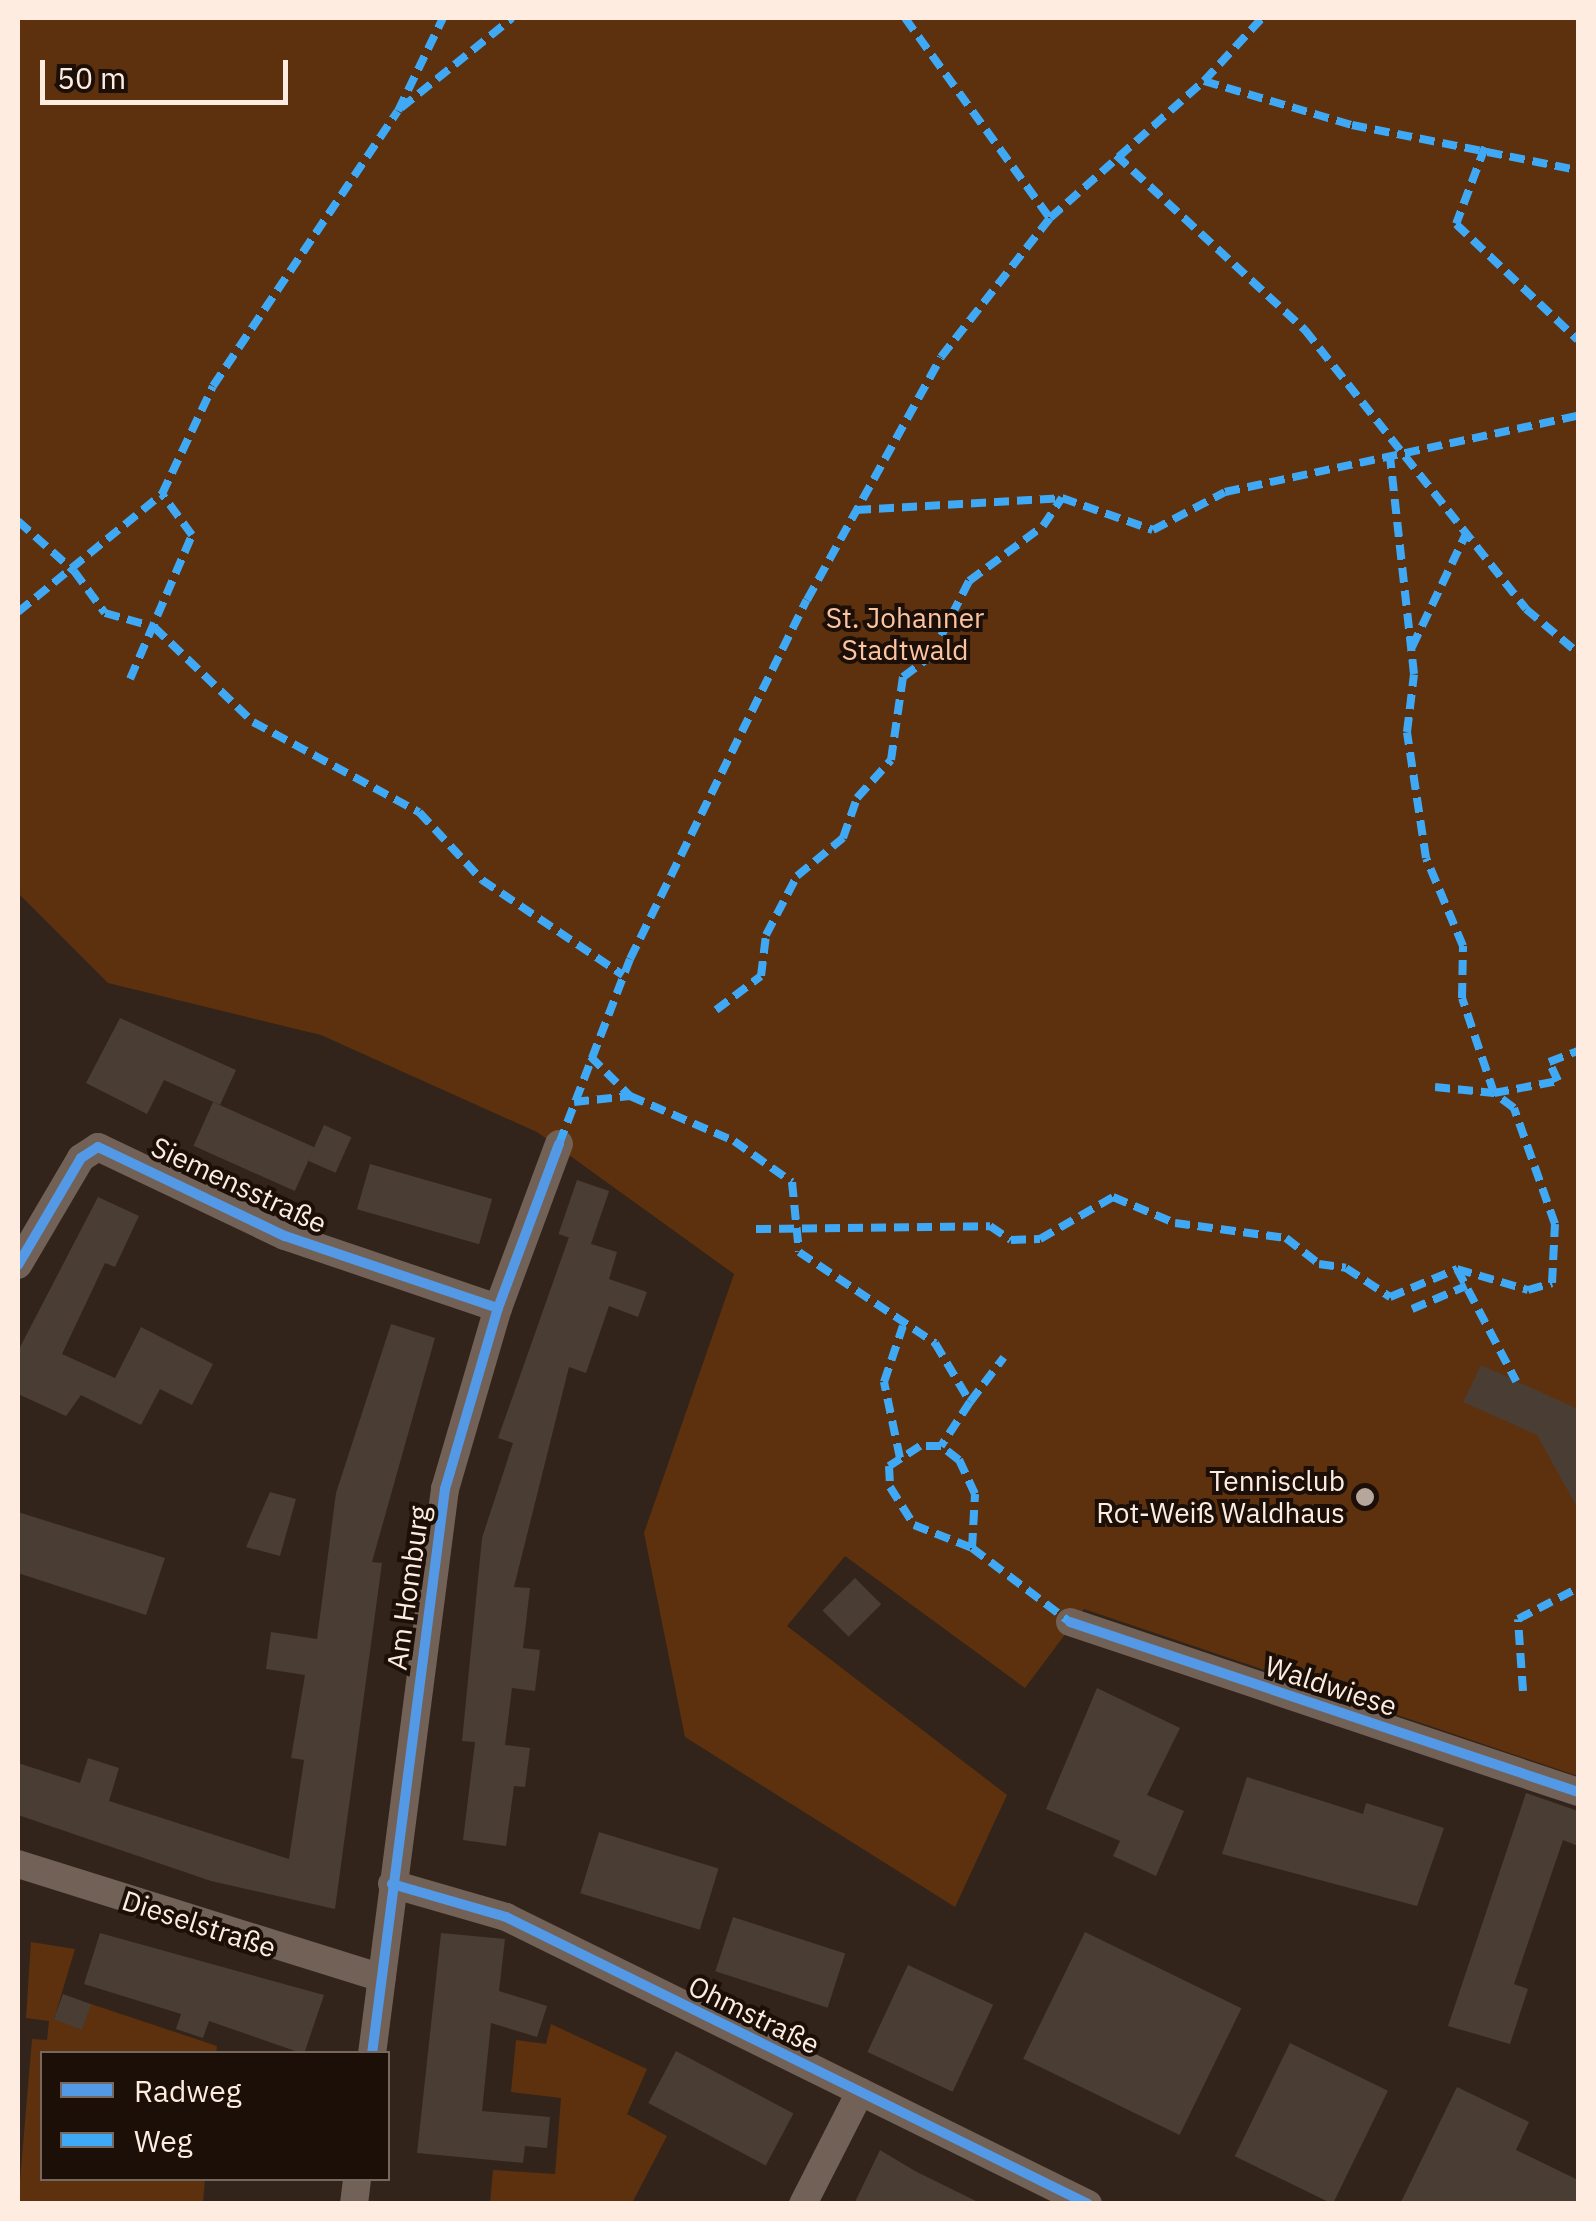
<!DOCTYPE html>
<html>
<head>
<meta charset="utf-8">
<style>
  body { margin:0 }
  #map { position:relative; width:1596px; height:2221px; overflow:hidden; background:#32241a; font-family:"IBM Plex Sans",sans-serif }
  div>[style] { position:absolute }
  .green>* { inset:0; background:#5d310d }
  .building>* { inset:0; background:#493d34; transform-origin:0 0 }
  .street>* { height:28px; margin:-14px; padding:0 14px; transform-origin:14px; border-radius:14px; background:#716157 }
  .quiet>* { height:8px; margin-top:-4px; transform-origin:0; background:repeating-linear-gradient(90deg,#3fa9f5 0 15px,transparent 0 23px) }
  .cycleway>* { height:10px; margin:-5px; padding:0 5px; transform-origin:5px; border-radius:5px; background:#5399e6 }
  .dots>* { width:28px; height:28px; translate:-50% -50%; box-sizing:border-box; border:5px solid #1b0f08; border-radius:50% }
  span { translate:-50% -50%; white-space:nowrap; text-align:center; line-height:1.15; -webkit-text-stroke:8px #1b0f08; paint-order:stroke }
  .park-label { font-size:28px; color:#fcc4a0 }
  .street-label { font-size:28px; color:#feece1 }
  .poi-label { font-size:28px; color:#feece1 }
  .right { translate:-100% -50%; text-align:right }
  .frame { position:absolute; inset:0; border:20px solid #feece1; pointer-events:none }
  .legend { position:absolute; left:40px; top:2051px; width:350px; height:130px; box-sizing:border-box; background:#1b0f08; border:2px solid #76675f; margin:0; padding:12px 18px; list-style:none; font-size:30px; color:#feece1 }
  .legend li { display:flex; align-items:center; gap:20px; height:50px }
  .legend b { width:50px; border:2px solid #76675f }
  .scale { position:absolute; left:40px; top:60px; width:248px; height:45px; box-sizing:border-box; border:5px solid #feece1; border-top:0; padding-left:12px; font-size:30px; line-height:35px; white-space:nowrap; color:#feece1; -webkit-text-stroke:8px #1b0f08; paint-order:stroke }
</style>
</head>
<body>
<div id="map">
  <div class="green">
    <div style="clip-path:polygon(18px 18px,1578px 18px,1578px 1776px,1084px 1609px,1025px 1688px,845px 1556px,787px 1626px,1007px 1795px,955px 1907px,685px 1737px,644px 1533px,734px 1274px,537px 1132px,321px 1035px,108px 983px,18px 893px)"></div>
    <div style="clip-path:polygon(31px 1942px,75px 1949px,54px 2019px,91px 2004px,217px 2046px,216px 2054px,42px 2054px,42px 2178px,205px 2179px,203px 2203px,18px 2204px,32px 2039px,47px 2040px,49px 2021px,26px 2018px)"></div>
    <div style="clip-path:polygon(551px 2024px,647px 2069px,627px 2114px,667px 2136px,632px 2203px,490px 2203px,493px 2170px,555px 2174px,561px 2098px,511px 2092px,516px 2040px,546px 2044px)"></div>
  </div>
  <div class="building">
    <div style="clip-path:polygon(120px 1018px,236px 1070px,220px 1105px,164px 1080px,147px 1114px,86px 1083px)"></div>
    <div style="left:213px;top:1102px;width:111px;height:48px;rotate:24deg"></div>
    <div style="left:324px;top:1125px;width:30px;height:39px;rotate:24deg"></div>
    <div style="left:370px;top:1164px;width:127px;height:47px;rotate:16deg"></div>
    <div style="left:577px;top:1180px;width:34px;height:57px;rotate:19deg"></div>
    <div style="clip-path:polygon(98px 1197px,139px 1216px,115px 1267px,105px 1263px,62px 1354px,115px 1378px,141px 1327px,213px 1364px,192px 1405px,160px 1389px,141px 1425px,81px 1395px,66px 1416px,18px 1394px,18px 1351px)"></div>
    <div style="clip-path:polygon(569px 1237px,617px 1252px,609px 1279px,647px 1292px,638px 1317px,609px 1306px,586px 1373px,569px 1367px,514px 1587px,530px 1588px,523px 1648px,540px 1650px,535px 1691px,512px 1688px,505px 1745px,530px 1748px,525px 1787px,514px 1786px,506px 1846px,463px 1840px,475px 1742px,462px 1741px,482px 1538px,513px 1443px,498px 1438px)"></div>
    <div style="clip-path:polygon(391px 1324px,435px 1338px,372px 1562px,382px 1563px,335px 1909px,211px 1881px,18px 1815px,18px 1763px,80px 1783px,88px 1758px,119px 1768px,109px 1801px,289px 1859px,304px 1760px,291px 1758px,305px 1675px,266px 1669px,271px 1632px,317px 1639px,336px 1493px)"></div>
    <div style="clip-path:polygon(1481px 1365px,1578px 1409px,1578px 1509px,1537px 1435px,1463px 1402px)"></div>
    <div style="clip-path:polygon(270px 1492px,296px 1499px,280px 1556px,246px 1547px)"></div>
    <div style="clip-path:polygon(18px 1512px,165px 1558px,146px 1615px,18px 1573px)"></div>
    <div style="left:855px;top:1578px;width:37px;height:46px;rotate:45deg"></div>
    <div style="clip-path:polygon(1097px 1688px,1180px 1728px,1147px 1795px,1184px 1811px,1156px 1876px,1113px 1856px,1120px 1841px,1046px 1809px)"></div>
    <div style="clip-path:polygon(1247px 1777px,1363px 1814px,1366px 1803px,1444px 1828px,1417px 1906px,1222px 1854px)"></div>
    <div style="clip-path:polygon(1526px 1793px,1578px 1811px,1578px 1846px,1563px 1840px,1514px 1984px,1528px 1989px,1510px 2044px,1448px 2026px)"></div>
    <div style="left:599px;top:1832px;width:125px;height:64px;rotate:17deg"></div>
    <div style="left:733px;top:1917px;width:118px;height:57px;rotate:18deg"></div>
    <div style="left:1085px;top:1932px;width:174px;height:141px;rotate:26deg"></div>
    <div style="clip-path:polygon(100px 1933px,324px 1995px,304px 2054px,209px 2021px,203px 2038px,176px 2029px,181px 2014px,84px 1984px)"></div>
    <div style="clip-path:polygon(441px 1933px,505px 1939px,499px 1991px,547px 2006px,537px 2037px,491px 2023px,482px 2111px,550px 2117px,547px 2148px,525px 2146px,523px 2163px,417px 2153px)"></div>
    <div style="left:908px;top:1965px;width:94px;height:96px;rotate:25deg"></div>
    <div style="left:63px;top:1994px;width:30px;height:27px;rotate:20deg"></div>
    <div style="left:1290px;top:2043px;width:109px;height:126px;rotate:26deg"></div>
    <div style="left:676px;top:2051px;width:133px;height:59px;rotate:28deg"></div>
    <div style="clip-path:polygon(1457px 2087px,1529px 2122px,1516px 2150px,1578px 2180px,1578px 2204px,1400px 2204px)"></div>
    <div style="clip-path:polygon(880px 2150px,915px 2171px,982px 2204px,854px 2204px)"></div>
  </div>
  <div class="street">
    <div style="left:18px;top:1265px;width:124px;rotate:-59.5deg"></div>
    <div style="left:81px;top:1158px;width:20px;rotate:-33deg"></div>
    <div style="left:98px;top:1147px;width:207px;rotate:25.5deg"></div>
    <div style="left:285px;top:1236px;width:225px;rotate:18.7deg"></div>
    <div style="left:1070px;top:1622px;width:536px;rotate:18.5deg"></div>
    <div style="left:18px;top:1864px;width:381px;rotate:17.4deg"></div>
    <div style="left:392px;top:1884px;width:119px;rotate:16.1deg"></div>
    <div style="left:506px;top:1917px;width:649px;rotate:26.25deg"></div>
    <div style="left:372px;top:2054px;width:570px;rotate:-82.64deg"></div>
    <div style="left:445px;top:1489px;width:189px;rotate:-73.7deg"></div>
    <div style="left:498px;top:1308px;width:175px;rotate:-69.6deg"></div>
    <div style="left:354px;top:2204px;width:26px;rotate:-83deg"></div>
    <div style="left:803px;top:2204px;width:126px;rotate:-63deg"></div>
  </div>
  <div class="quiet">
    <div style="left:905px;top:18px;width:247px;rotate:54.1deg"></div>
    <div style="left:1204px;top:81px;width:154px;rotate:16.6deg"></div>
    <div style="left:1352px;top:125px;width:230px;rotate:11.3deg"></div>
    <div style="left:401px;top:108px;width:143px;rotate:-39deg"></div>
    <div style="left:1485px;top:147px;width:82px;rotate:110.6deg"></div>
    <div style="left:1456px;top:224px;width:168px;rotate:43.6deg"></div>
    <div style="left:1116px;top:155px;width:258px;rotate:42.8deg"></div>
    <div style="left:1305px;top:330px;width:356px;rotate:51.6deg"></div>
    <div style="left:1526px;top:609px;width:68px;rotate:40.2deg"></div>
    <div style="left:856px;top:510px;width:206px;rotate:-3.3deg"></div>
    <div style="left:1062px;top:498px;width:96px;rotate:19.4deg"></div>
    <div style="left:1153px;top:530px;width:81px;rotate:-27.8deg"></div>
    <div style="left:1225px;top:492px;width:361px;rotate:-12.2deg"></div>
    <div style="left:18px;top:521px;width:75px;rotate:41.8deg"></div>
    <div style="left:74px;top:571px;width:52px;rotate:53.6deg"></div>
    <div style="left:105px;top:613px;width:51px;rotate:15.9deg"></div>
    <div style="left:154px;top:627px;width:137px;rotate:43.8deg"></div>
    <div style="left:253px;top:722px;width:189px;rotate:28.5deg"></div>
    <div style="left:419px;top:812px;width:93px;rotate:47.2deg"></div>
    <div style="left:482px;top:880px;width:170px;rotate:34deg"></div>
    <div style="left:18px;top:612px;width:186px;rotate:-39.3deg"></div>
    <div style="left:162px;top:494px;width:119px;rotate:-64.7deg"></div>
    <div style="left:213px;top:386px;width:331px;rotate:-56.1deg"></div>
    <div style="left:398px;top:111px;width:103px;rotate:-64.2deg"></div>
    <div style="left:1412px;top:647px;width:125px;rotate:-64.5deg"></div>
    <div style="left:130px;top:679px;width:157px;rotate:-66.7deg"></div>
    <div style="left:192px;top:535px;width:51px;rotate:-126.2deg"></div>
    <div style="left:716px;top:1010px;width:56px;rotate:-37.1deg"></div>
    <div style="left:761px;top:976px;width:41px;rotate:-83deg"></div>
    <div style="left:766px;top:935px;width:67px;rotate:-62.3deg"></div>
    <div style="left:797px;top:876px;width:60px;rotate:-39.6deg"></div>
    <div style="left:843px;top:838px;width:42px;rotate:-70.7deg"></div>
    <div style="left:857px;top:798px;width:51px;rotate:-48.2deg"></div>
    <div style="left:891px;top:760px;width:84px;rotate:-81.8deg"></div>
    <div style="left:903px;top:677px;width:35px;rotate:-37deg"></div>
    <div style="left:931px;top:656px;width:84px;rotate:-63.1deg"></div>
    <div style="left:969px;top:581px;width:92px;rotate:-36.6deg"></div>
    <div style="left:1043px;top:526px;width:34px;rotate:-56deg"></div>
    <div style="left:590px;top:1056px;width:57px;rotate:45deg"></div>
    <div style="left:630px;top:1096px;width:113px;rotate:23.4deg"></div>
    <div style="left:734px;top:1141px;width:71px;rotate:35.3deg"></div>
    <div style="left:792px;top:1182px;width:70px;rotate:84.3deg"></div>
    <div style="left:799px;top:1252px;width:164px;rotate:33.8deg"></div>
    <div style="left:935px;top:1343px;width:69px;rotate:59.3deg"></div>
    <div style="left:970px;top:1402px;width:53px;rotate:123.4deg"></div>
    <div style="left:1435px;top:1087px;width:59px;rotate:5.8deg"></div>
    <div style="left:1494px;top:1093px;width:65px;rotate:-10.6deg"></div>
    <div style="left:1558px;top:1081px;width:21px;rotate:-115deg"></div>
    <div style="left:1549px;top:1062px;width:31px;rotate:-21deg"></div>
    <div style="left:574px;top:1102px;width:56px;rotate:-6.1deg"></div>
    <div style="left:559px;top:1144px;width:198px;rotate:-69deg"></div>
    <div style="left:630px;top:959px;width:400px;rotate:-63.8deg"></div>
    <div style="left:807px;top:600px;width:277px;rotate:-61.1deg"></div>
    <div style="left:941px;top:357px;width:177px;rotate:-51.9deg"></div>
    <div style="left:1050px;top:218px;width:206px;rotate:-41.7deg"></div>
    <div style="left:1204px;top:81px;width:86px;rotate:-47.4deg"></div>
    <div style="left:756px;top:1229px;width:234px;rotate:-0.7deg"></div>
    <div style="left:990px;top:1226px;width:25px;rotate:34deg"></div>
    <div style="left:1011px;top:1240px;width:29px;rotate:-2deg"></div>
    <div style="left:1040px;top:1239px;width:84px;rotate:-29.9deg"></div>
    <div style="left:1113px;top:1197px;width:67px;rotate:22.8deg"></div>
    <div style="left:1175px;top:1223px;width:112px;rotate:7.7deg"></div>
    <div style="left:1286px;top:1238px;width:42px;rotate:38.2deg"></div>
    <div style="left:1319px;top:1264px;width:27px;rotate:8deg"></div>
    <div style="left:1346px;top:1268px;width:53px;rotate:33.4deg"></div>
    <div style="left:1390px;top:1297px;width:73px;rotate:-22.7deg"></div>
    <div style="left:1457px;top:1269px;width:74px;rotate:16.5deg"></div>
    <div style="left:1528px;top:1290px;width:25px;rotate:-16deg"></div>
    <div style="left:1552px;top:1283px;width:59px;rotate:-87.1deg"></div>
    <div style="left:1555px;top:1224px;width:123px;rotate:-109.5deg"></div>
    <div style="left:1514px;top:1108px;width:25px;rotate:-143deg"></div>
    <div style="left:1494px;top:1093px;width:100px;rotate:-108.6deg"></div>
    <div style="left:1462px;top:998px;width:52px;rotate:-88.9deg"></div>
    <div style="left:1463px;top:946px;width:95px;rotate:-112.8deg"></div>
    <div style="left:1426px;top:858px;width:127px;rotate:-98.6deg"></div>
    <div style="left:1407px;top:732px;width:58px;rotate:-83.1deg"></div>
    <div style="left:1414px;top:674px;width:218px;rotate:-96.3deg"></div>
    <div style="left:1457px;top:1269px;width:127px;rotate:62.2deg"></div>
    <div style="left:1412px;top:1309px;width:59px;rotate:-23.1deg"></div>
    <div style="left:970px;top:1402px;width:56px;rotate:-52.9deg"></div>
    <div style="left:900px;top:1458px;width:78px;rotate:-101.9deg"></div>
    <div style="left:884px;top:1382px;width:59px;rotate:-71.3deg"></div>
    <div style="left:972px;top:1548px;width:54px;rotate:-86.8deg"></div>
    <div style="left:975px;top:1494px;width:38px;rotate:-115deg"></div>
    <div style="left:959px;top:1460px;width:23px;rotate:-142deg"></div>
    <div style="left:941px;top:1446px;width:21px;rotate:180deg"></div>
    <div style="left:920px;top:1446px;width:37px;rotate:147deg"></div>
    <div style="left:889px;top:1466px;width:21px;rotate:87deg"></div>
    <div style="left:890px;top:1487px;width:45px;rotate:57.7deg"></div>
    <div style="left:914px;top:1525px;width:62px;rotate:21.6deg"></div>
    <div style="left:972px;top:1548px;width:123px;rotate:37.1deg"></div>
    <div style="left:1523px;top:1691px;width:72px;rotate:-94deg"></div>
    <div style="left:1518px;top:1619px;width:68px;rotate:-27.3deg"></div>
  </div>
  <div class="cycleway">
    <div style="left:18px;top:1265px;width:124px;rotate:-59.5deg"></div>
    <div style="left:81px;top:1158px;width:20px;rotate:-33deg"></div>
    <div style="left:98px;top:1147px;width:207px;rotate:25.5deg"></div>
    <div style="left:285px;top:1236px;width:225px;rotate:18.7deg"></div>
    <div style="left:1070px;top:1622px;width:536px;rotate:18.5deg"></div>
    <div style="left:392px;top:1884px;width:119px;rotate:16.1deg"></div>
    <div style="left:506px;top:1917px;width:649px;rotate:26.25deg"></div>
    <div style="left:372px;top:2054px;width:570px;rotate:-82.64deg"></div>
    <div style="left:445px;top:1489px;width:189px;rotate:-73.7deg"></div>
    <div style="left:498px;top:1308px;width:175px;rotate:-69.6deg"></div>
  </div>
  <div class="dots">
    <div style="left:1365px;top:1497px;background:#b7a69b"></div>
  </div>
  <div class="park-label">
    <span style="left:905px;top:634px">St. Johanner<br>Stadtwald</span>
  </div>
  <div class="street-label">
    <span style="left:239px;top:1185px;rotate:25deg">Siemensstraße</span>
    <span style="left:408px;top:1588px;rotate:-82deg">Am Homburg</span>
    <span style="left:1331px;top:1686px;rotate:18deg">Waldwiese</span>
    <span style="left:199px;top:1924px;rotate:18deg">Dieselstraße</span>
    <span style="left:754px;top:2015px;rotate:26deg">Ohmstraße</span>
  </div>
  <div class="poi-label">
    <span class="right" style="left:1345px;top:1497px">Tennisclub<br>Rot-Weiß Waldhaus</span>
  </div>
  <div class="frame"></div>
  <ul class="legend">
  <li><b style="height:12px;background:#5399e6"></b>Radweg</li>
  <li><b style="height:12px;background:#3fa9f5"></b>Weg</li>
  </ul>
  <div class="scale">50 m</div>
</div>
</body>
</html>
